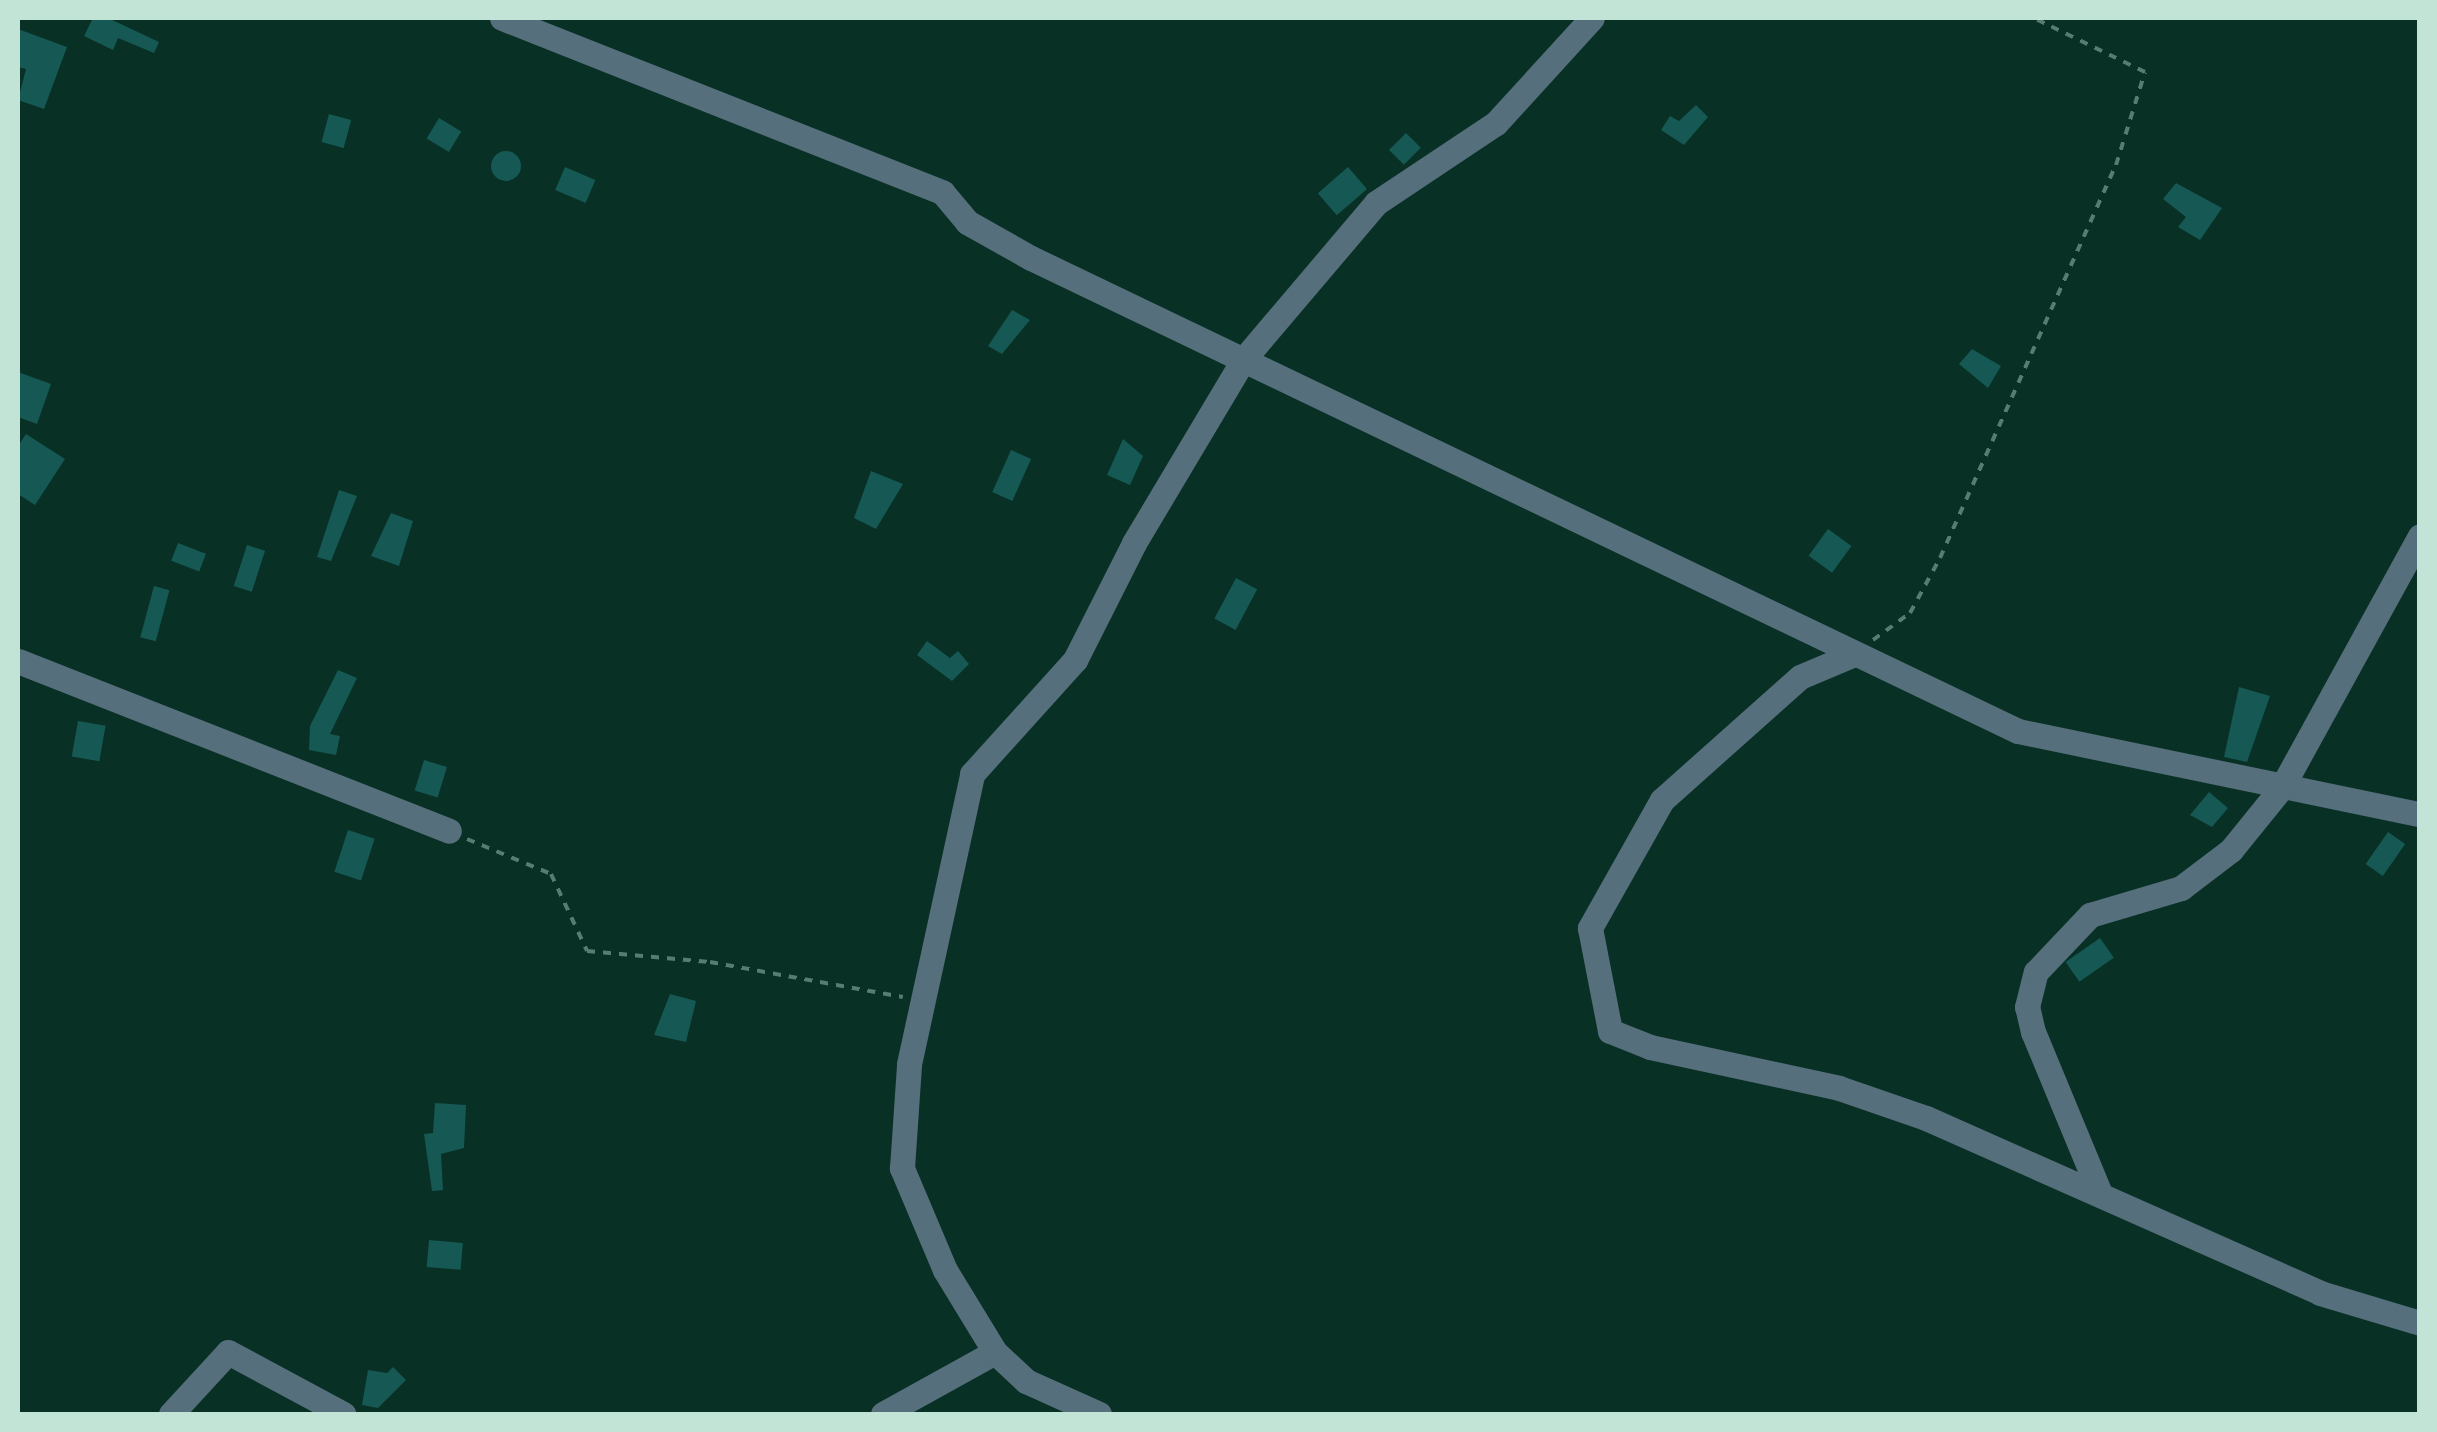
<!DOCTYPE html>
<html>
<head>
<meta charset="utf-8">
<style>
  body { margin:0 }
  #map { position:relative; width:2437px; height:1432px; overflow:hidden; background:#093025; font-family:Arial,sans-serif }
  div>[style] { position:absolute }
  .building>* { inset:0; background:#155854; transform-origin:0 0 }
  .round { border-radius:50% }
  .path>* { height:4px; margin-top:-2px; transform-origin:0; background:repeating-linear-gradient(90deg,#577c70 0 8px,transparent 0 16px) }
  .minor>* { height:25px; margin:-12.5px; padding:0 12.5px; transform-origin:12.5px; border-radius:12.5px; background:#566f7c }
  span { translate:-50% -50%; white-space:nowrap; text-align:center; line-height:1.15; -webkit-text-stroke:8px #093025; paint-order:stroke }
  .frame { position:absolute; inset:0; border:20px solid #c2e4d7; pointer-events:none }
</style>
</head>
<body>
<div id="map">
  <div class="building">
    <div style="clip-path:polygon(93px 18px,108px 18px,159px 42px,154px 53px,118px 38px,113px 50px,84px 36px)"></div>
    <div style="clip-path:polygon(18px 29px,67px 47px,44px 109px,18px 100px,26px 69px,18px 67px)"></div>
    <div style="clip-path:polygon(1696px 105px,1708px 117px,1684px 145px,1661px 130px,1670px 116px,1679px 121px)"></div>
    <div style="left:329px;top:114px;width:23px;height:29px;rotate:15deg"></div>
    <div style="left:439px;top:118px;width:26px;height:24px;rotate:31deg"></div>
    <div style="left:1406px;top:133px;width:21px;height:24px;rotate:45deg"></div>
    <div class="round" style="left:491px;top:151px;width:30px;height:30px"></div>
    <div style="left:565px;top:167px;width:33px;height:25px;rotate:23deg"></div>
    <div style="left:1348px;top:167px;width:29px;height:40px;rotate:49deg"></div>
    <div style="clip-path:polygon(2176px 183px,2222px 208px,2200px 240px,2178px 227px,2186px 217px,2163px 199px)"></div>
    <div style="clip-path:polygon(1012px 310px,1030px 320px,1002px 354px,988px 346px)"></div>
    <div style="clip-path:polygon(1972px 349px,2001px 366px,1988px 388px,1959px 364px)"></div>
    <div style="clip-path:polygon(18px 372px,51px 384px,37px 424px,18px 417px)"></div>
    <div style="clip-path:polygon(26px 434px,65px 459px,35px 505px,18px 494px,18px 446px)"></div>
    <div style="clip-path:polygon(1123px 439px,1143px 456px,1130px 485px,1107px 475px)"></div>
    <div style="left:1011px;top:450px;width:22px;height:46px;rotate:24deg"></div>
    <div style="clip-path:polygon(871px 471px,903px 484px,876px 529px,854px 518px)"></div>
    <div style="clip-path:polygon(339px 490px,357px 496px,331px 561px,317px 557px)"></div>
    <div style="clip-path:polygon(391px 513px,413px 521px,399px 566px,371px 556px)"></div>
    <div style="left:1828px;top:529px;width:29px;height:33px;rotate:36deg"></div>
    <div style="left:178px;top:543px;width:30px;height:19px;rotate:21deg"></div>
    <div style="left:247px;top:545px;width:19px;height:43px;rotate:18deg"></div>
    <div style="left:1236px;top:578px;width:24px;height:46px;rotate:28deg"></div>
    <div style="left:154px;top:586px;width:16px;height:53px;rotate:15deg"></div>
    <div style="clip-path:polygon(927px 641px,950px 658px,958px 651px,969px 664px,952px 681px,917px 655px)"></div>
    <div style="clip-path:polygon(338px 670px,357px 678px,330px 734px,340px 736px,336px 755px,309px 750px,310px 726px)"></div>
    <div style="clip-path:polygon(2239px 687px,2270px 696px,2247px 762px,2224px 757px)"></div>
    <div style="left:78px;top:721px;width:28px;height:36px;rotate:10deg"></div>
    <div style="left:424px;top:760px;width:24px;height:32px;rotate:17deg"></div>
    <div style="clip-path:polygon(2209px 792px,2228px 808px,2212px 827px,2190px 815px)"></div>
    <div style="left:348px;top:830px;width:28px;height:44px;rotate:18deg"></div>
    <div style="left:2388px;top:832px;width:21px;height:39px;rotate:35deg"></div>
    <div style="left:2100px;top:938px;width:24px;height:42px;rotate:55deg"></div>
    <div style="clip-path:polygon(670px 994px,696px 1001px,686px 1042px,654px 1035px)"></div>
    <div style="clip-path:polygon(435px 1103px,466px 1105px,464px 1148px,441px 1154px,443px 1190px,432px 1191px,424px 1134px,433px 1133px)"></div>
    <div style="left:429px;top:1240px;width:34px;height:27px;rotate:5deg"></div>
    <div style="clip-path:polygon(393px 1367px,406px 1380px,378px 1408px,362px 1405px,368px 1370px,387px 1373px)"></div>
  </div>
  <div class="path">
    <div style="left:1873px;top:640px;width:46px;rotate:-36.1deg"></div>
    <div style="left:1910px;top:613px;width:63px;rotate:-61.4deg"></div>
    <div style="left:1940px;top:558px;width:431px;rotate:-65.9deg"></div>
    <div style="left:2116px;top:165px;width:97px;rotate:-72.7deg"></div>
    <div style="left:2145px;top:72px;width:123px;rotate:-154.1deg"></div>
    <div style="left:467px;top:839px;width:91px;rotate:22.6deg"></div>
    <div style="left:551px;top:874px;width:85px;rotate:64.9deg"></div>
    <div style="left:587px;top:951px;width:123px;rotate:5.1deg"></div>
    <div style="left:710px;top:962px;width:196px;rotate:10.3deg"></div>
  </div>
  <div class="minor">
    <div style="left:502px;top:18px;width:474px;rotate:21.6deg"></div>
    <div style="left:943px;top:193px;width:38px;rotate:50deg"></div>
    <div style="left:967px;top:222px;width:73px;rotate:29.4deg"></div>
    <div style="left:1031px;top:258px;width:1094px;rotate:25.61deg"></div>
    <div style="left:2018px;top:731px;width:410px;rotate:11.7deg"></div>
    <div style="left:1852px;top:655px;width:56px;rotate:157.1deg"></div>
    <div style="left:1800px;top:677px;width:185px;rotate:138.3deg"></div>
    <div style="left:1662px;top:800px;width:147px;rotate:119.4deg"></div>
    <div style="left:1590px;top:928px;width:105px;rotate:79deg"></div>
    <div style="left:1610px;top:1031px;width:43px;rotate:21.8deg"></div>
    <div style="left:1650px;top:1047px;width:193px;rotate:12.2deg"></div>
    <div style="left:1839px;top:1088px;width:92px;rotate:19deg"></div>
    <div style="left:1926px;top:1118px;width:431px;rotate:23.9deg"></div>
    <div style="left:2320px;top:1293px;width:104px;rotate:16.7deg"></div>
    <div style="left:18px;top:661px;width:463px;rotate:21.5deg"></div>
    <div style="left:2099px;top:1191px;width:172px;rotate:-112.5deg"></div>
    <div style="left:2033px;top:1032px;width:26px;rotate:-103deg"></div>
    <div style="left:2027px;top:1007px;width:36px;rotate:-76deg"></div>
    <div style="left:2036px;top:972px;width:79px;rotate:-46.5deg"></div>
    <div style="left:2090px;top:915px;width:95px;rotate:-16.5deg"></div>
    <div style="left:2181px;top:888px;width:63px;rotate:-37.2deg"></div>
    <div style="left:2231px;top:850px;width:81px;rotate:-51deg"></div>
    <div style="left:2282px;top:787px;width:286px;rotate:-61.2deg"></div>
    <div style="left:171px;top:1414px;width:84px;rotate:-47.4deg"></div>
    <div style="left:228px;top:1352px;width:131px;rotate:28.3deg"></div>
    <div style="left:883px;top:1414px;width:128px;rotate:-29deg"></div>
    <div style="left:1099px;top:1414px;width:80px;rotate:-155.7deg"></div>
    <div style="left:1026px;top:1381px;width:42px;rotate:-136.9deg"></div>
    <div style="left:995px;top:1352px;width:96px;rotate:-121.4deg"></div>
    <div style="left:945px;top:1270px;width:111px;rotate:-112.9deg"></div>
    <div style="left:902px;top:1168px;width:104px;rotate:-86.1deg"></div>
    <div style="left:909px;top:1064px;width:297px;rotate:-77.7deg"></div>
    <div style="left:972px;top:774px;width:154px;rotate:-47.9deg"></div>
    <div style="left:1075px;top:660px;width:131px;rotate:-63.2deg"></div>
    <div style="left:1134px;top:543px;width:213px;rotate:-59.2deg"></div>
    <div style="left:1243px;top:360px;width:206px;rotate:-49.7deg"></div>
    <div style="left:1376px;top:203px;width:144px;rotate:-33.7deg"></div>
    <div style="left:1496px;top:123px;width:142px;rotate:-47.6deg"></div>
  </div>
  <div class="frame"></div>
</div>
</body>
</html>
